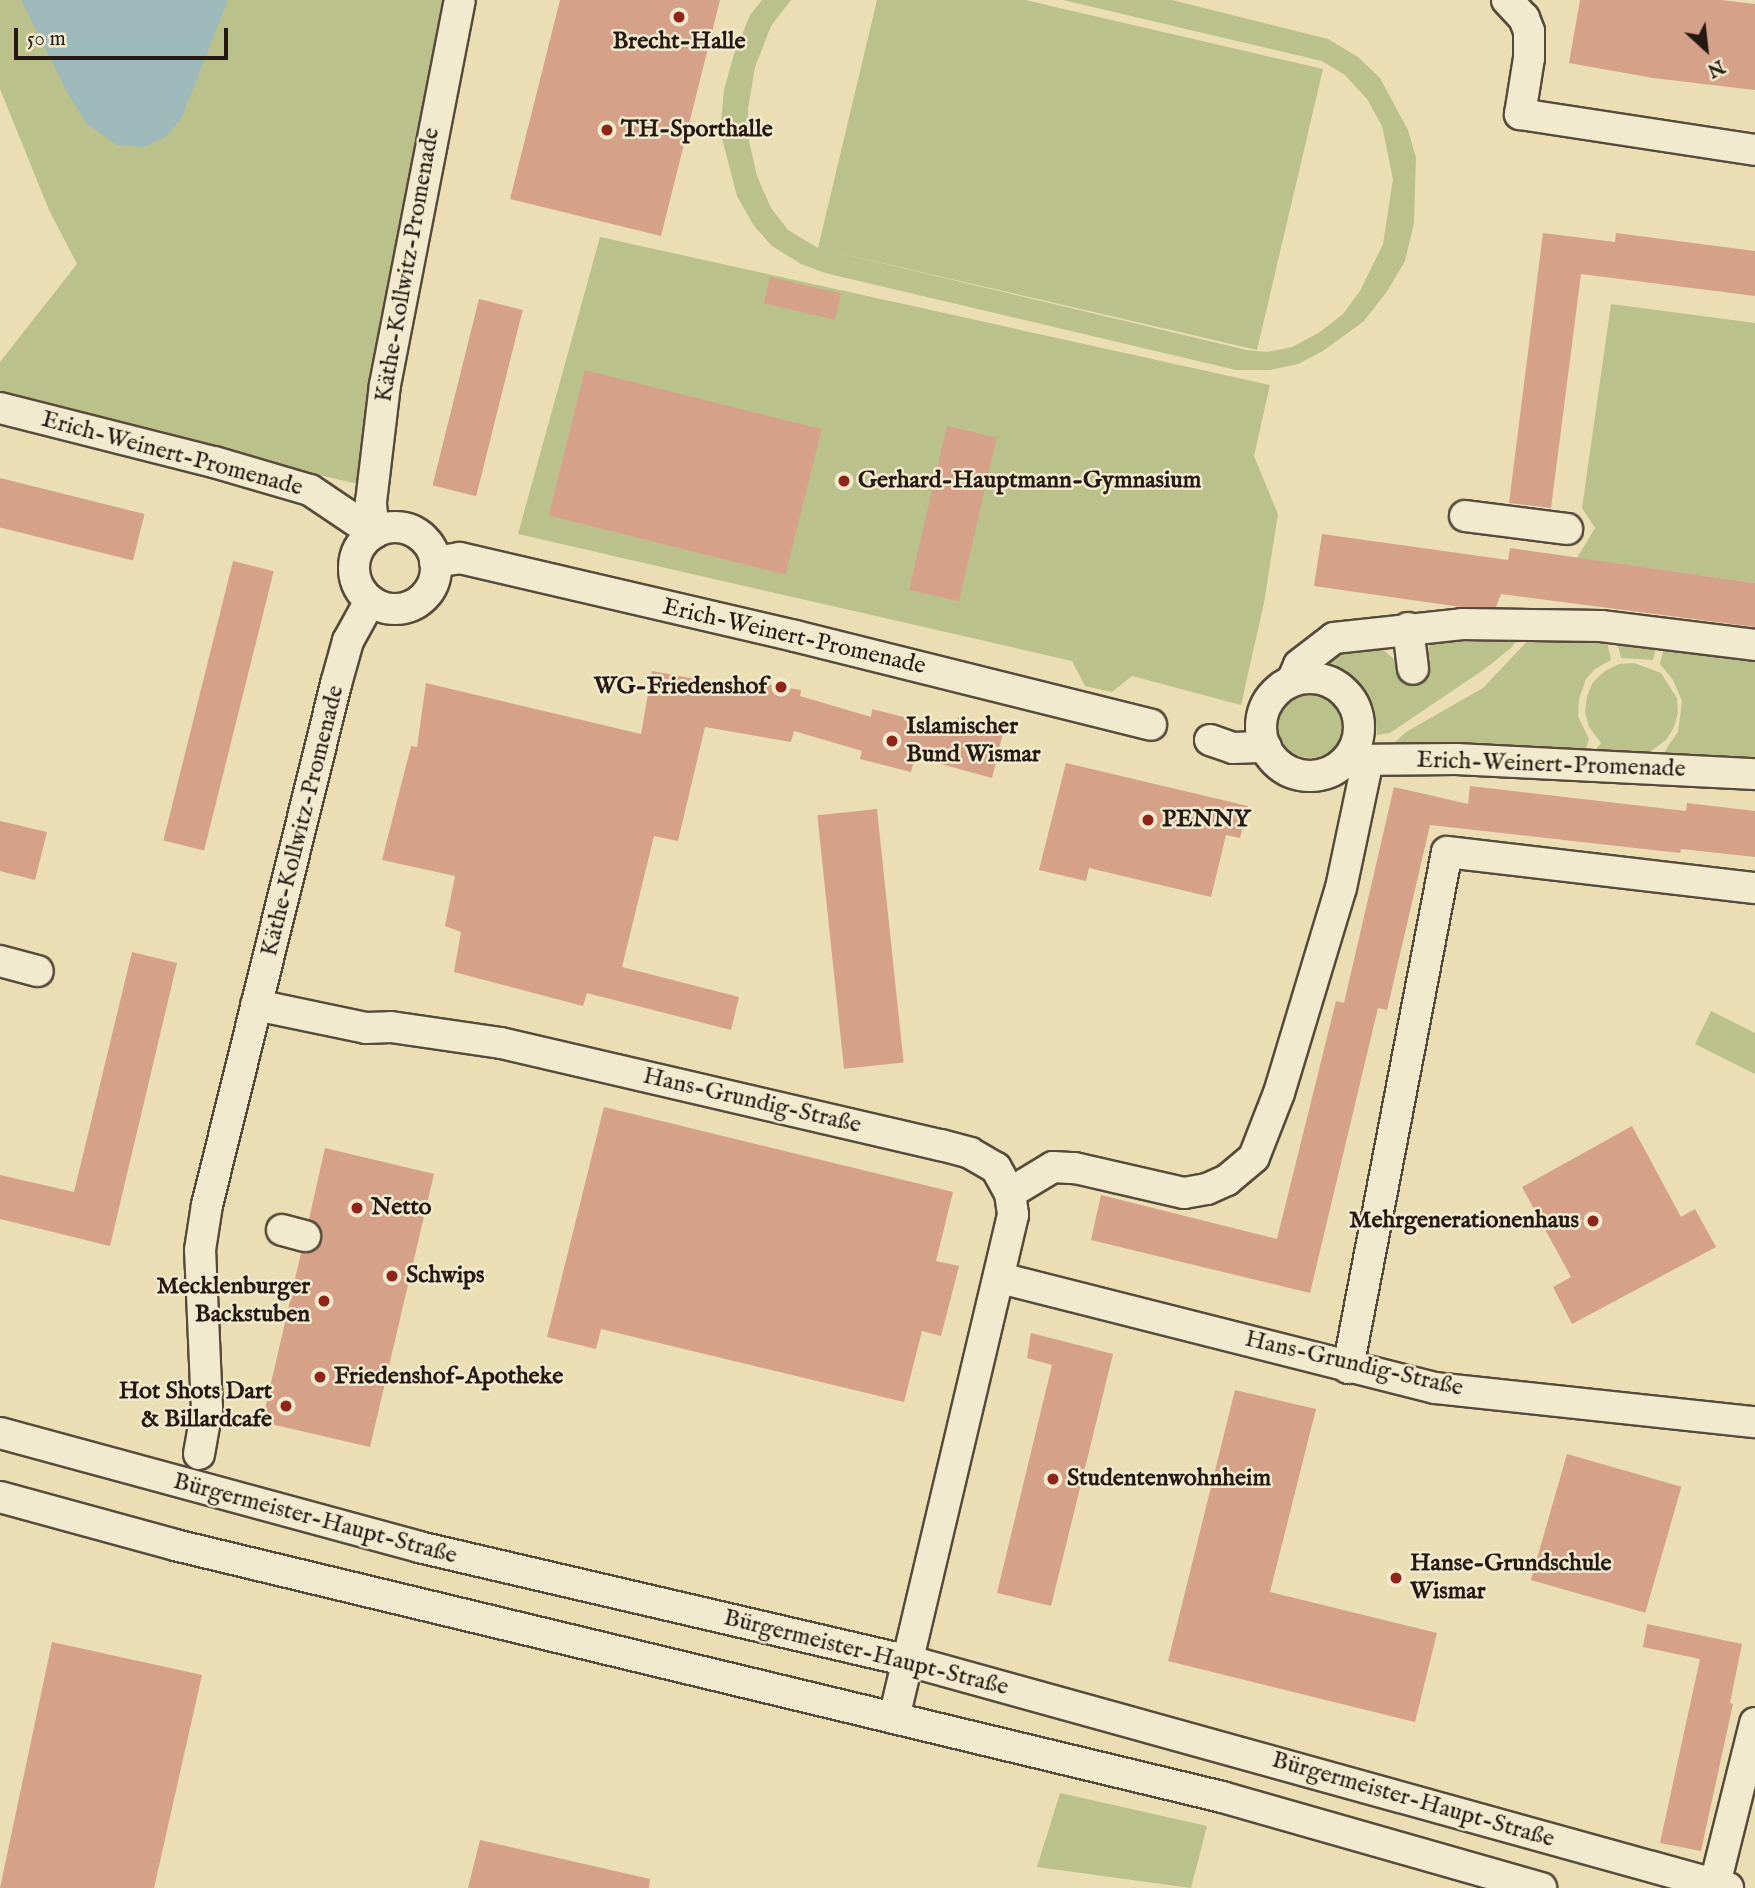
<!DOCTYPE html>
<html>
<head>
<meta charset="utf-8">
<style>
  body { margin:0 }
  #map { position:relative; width:1755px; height:1888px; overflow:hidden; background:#ebdeb4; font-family:"IM FELL English",serif }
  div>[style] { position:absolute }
  .green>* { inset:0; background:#bac18b }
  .round { border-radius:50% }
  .water>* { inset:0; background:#9eb9b9 }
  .building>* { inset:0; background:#d5a189; transform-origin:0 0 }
  .roads { filter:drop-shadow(2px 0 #574a3a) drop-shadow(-2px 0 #574a3a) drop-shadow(0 2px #574a3a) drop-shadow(0 -2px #574a3a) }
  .minor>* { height:30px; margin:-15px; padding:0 15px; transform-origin:15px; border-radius:15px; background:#f2eace }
  .minor>.ring { margin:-15px; padding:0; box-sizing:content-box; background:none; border:30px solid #f2eace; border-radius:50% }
  .dots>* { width:19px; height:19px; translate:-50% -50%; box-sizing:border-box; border:4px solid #f2eace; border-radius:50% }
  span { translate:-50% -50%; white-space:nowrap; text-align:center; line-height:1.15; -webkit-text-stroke:5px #f2eace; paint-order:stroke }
  .poi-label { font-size:24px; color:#261912; font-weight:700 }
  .left { translate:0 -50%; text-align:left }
  .right { translate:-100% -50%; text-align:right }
  .street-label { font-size:24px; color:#261912 }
  .north { position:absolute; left:1671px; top:14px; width:70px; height:70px; -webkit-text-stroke:5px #f2eace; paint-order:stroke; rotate:153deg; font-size:19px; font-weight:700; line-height:28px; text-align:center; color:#261912 }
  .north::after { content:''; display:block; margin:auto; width:24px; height:32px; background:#261912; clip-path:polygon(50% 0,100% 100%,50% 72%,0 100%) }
  .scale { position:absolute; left:14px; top:28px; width:214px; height:32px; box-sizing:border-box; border:4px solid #261912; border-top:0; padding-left:9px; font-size:21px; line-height:24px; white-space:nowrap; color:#261912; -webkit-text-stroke:5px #f2eace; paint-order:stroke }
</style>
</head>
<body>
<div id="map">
  <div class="green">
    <div style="clip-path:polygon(0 0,452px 0,358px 484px,0 401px,0 362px,77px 264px,49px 210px,0 89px)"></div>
    <div style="clip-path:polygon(762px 0,791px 0,771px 26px,755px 67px,748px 109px,749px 141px,757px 176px,771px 208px,788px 230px,818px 248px,877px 0,1025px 0,1323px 69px,1257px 350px,822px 249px,1247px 350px,1267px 352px,1292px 347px,1320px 332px,1343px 314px,1360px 291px,1383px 244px,1393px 179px,1382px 126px,1367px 99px,1345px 75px,1322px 61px,1063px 0,1172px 0,1328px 39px,1358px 57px,1380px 78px,1408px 130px,1416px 158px,1414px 223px,1405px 261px,1388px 290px,1364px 321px,1323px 351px,1298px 364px,1270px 370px,1236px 370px,825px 273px,801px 264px,772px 246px,754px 226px,737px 196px,720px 131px,724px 90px,734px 54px,750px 15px)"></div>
    <div style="clip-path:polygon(600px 237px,1270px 385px,1254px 456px,1278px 514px,1264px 603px,1241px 705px,1132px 676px,1112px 692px,1085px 686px,1072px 661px,518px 534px)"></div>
    <div style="clip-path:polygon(1611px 304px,1755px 323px,1755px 583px,1577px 558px,1595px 528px,1582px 508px)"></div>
    <div style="clip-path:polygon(1524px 630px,1512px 647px,1486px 668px,1390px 733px,1377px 735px,1374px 706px,1363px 688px,1344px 678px,1306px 676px,1347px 651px,1380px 647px,1395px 660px,1406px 679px,1424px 661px,1428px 648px,1436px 638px)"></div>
    <div style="clip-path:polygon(1537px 631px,1605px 633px,1611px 660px,1595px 669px,1586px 679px,1579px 699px,1578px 716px,1589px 739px,1582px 760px,1383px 753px,1406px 732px,1483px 688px)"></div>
    <div style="clip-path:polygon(1615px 632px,1659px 637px,1653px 660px,1621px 658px)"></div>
    <div style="clip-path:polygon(1666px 638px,1755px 648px,1755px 770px,1663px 763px,1666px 749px,1678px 732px,1682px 701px,1673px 680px,1660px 664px)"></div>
    <div style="clip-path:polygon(1634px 663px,1661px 673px,1677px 698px,1678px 713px,1674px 727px,1666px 740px,1651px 751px,1654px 763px,1592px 754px,1601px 743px,1589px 727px,1585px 712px,1587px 696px,1593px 682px,1605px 671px,1619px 664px)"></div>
    <div class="round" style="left:1277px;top:690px;width:68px;height:68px"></div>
    <div style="clip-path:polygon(1711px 1011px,1755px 1033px,1755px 1074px,1695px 1044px)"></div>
    <div style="clip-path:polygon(1060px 1793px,1207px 1826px,1191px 1888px,1037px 1867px)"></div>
  </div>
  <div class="water">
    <div style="clip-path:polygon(21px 0,228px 0,182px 117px,166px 137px,143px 147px,117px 145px,87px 124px,67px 92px)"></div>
  </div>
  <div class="building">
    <div style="clip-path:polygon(560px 0,720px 0,661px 236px,510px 199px)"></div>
    <div style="clip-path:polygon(1580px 0,1721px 0,1755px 4px,1755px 90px,1653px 78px,1569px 63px)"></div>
    <div style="clip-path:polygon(1543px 233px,1615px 242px,1616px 233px,1755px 251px,1755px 296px,1581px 274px,1551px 508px,1509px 503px)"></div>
    <div style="left:770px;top:277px;width:73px;height:27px;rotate:13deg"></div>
    <div style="left:479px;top:299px;width:45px;height:192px;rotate:14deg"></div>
    <div style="left:585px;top:370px;width:244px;height:150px;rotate:14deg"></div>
    <div style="left:947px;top:426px;width:51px;height:168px;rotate:13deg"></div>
    <div style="left:0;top:478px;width:149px;height:48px;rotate:14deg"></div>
    <div style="clip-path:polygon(1322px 534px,1508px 560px,1510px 548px,1755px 583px,1755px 627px,1501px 594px,1496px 607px,1461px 607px,1314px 586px)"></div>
    <div style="left:233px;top:561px;width:42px;height:288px;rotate:14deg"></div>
    <div style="clip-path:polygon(652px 671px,728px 685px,730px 678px,801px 690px,800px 696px,871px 717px,872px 709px,955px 730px,958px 717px,1004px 729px,992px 778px,915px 757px,911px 772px,860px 759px,862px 751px,794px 731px,791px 742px,705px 727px,678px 841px,654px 836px,622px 967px,739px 997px,731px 1030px,587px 993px,583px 1006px,454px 972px,461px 932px,445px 926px,455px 876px,382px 860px,411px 746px,417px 747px,426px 683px,641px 734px)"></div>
    <div style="clip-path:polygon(1066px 763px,1248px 806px,1240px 838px,1226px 835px,1211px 897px,1089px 868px,1086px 881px,1039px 870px)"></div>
    <div style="clip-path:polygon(1470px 786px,1686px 811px,1687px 803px,1755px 811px,1755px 857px,1681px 849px,1680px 853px,1430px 825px,1387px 1010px,1378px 1008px,1310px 1293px,1091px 1240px,1101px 1195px,1277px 1239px,1336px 1001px,1344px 1003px,1394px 787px,1468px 804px)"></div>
    <div style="left:877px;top:809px;width:255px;height:60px;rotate:84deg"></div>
    <div style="clip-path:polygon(0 821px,47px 832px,35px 880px,0 871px)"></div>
    <div style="clip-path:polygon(132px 952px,177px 963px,110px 1246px,0 1219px,0 1175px,74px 1192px)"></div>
    <div style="clip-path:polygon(604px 1107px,953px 1192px,936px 1261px,959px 1266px,941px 1336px,922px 1331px,904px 1402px,601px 1329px,596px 1349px,547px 1337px)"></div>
    <div style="clip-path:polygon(1632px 1126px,1681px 1217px,1695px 1209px,1716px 1247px,1572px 1324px,1553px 1287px,1571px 1277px,1522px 1187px)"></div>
    <div style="clip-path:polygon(325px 1148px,434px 1174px,370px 1447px,262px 1422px,301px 1253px,317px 1249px,322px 1240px,318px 1224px,309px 1219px)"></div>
    <div style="clip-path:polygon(1031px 1333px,1113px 1354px,1051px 1606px,997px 1593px,1052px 1365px,1027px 1358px)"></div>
    <div style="clip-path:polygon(1235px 1390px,1316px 1409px,1270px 1592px,1437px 1633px,1415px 1722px,1168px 1661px)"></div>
    <div style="left:1567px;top:1454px;width:119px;height:131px;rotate:16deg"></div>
    <div style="clip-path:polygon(1647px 1624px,1742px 1644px,1730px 1703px,1733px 1704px,1701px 1851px,1660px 1843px,1700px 1659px,1643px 1647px)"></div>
    <div style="clip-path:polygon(52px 1642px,202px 1675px,154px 1888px,0 1888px)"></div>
    <div style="clip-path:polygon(480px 1840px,650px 1879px,649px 1888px,468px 1888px)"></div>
  </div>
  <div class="roads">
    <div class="minor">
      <div style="left:1507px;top:0;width:25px;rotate:47deg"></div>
      <div style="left:1524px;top:18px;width:14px;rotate:69deg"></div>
      <div style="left:1529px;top:31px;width:27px;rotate:90deg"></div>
      <div style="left:1529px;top:58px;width:57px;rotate:99.1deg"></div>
      <div style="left:1520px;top:114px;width:238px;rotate:8.7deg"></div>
      <div style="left:0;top:408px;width:221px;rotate:14.2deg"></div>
      <div style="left:214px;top:462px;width:100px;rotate:16.3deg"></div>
      <div style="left:310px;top:490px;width:77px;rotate:33.9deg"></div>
      <div style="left:1465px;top:516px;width:103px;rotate:7.3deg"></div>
      <div class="ring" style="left:354px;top:527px;width:52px;height:52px"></div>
      <div style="left:374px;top:533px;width:31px;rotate:-96deg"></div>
      <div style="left:371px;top:502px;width:118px;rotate:-83.2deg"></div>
      <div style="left:385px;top:385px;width:392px;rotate:-79deg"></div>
      <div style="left:435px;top:562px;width:25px;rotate:-9deg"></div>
      <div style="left:460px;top:558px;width:344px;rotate:13.1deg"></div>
      <div style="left:795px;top:636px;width:367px;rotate:14deg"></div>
      <div style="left:1408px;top:628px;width:41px;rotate:83deg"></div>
      <div class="ring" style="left:1261px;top:678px;width:68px;height:68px"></div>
      <div style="left:1292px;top:681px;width:17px;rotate:-66deg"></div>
      <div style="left:1299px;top:665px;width:44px;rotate:-37.6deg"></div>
      <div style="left:1334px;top:638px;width:129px;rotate:-6.2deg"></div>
      <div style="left:1462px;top:624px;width:139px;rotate:0.8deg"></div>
      <div style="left:1601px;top:626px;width:155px;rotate:7deg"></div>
      <div style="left:1210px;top:740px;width:24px;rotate:19deg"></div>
      <div style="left:1233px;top:748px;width:33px;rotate:-2deg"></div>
      <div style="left:1350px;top:760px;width:106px;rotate:-0.5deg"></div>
      <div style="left:1456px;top:759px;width:299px;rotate:2.9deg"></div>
      <div style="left:0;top:961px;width:39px;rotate:15deg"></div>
      <div style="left:256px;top:1005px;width:112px;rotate:11.8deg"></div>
      <div style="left:366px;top:1028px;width:25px;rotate:-2deg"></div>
      <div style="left:391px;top:1027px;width:111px;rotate:8.3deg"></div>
      <div style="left:501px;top:1043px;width:452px;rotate:13.1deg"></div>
      <div style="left:941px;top:1145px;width:30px;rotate:15deg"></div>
      <div style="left:970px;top:1153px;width:30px;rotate:30deg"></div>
      <div style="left:996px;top:1168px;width:29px;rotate:61deg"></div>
      <div style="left:1010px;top:1193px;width:22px;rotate:82deg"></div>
      <div style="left:1013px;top:1215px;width:517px;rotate:103.31deg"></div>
      <div style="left:1010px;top:1193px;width:50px;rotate:-31.2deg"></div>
      <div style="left:1053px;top:1167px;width:22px;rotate:3deg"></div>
      <div style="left:1075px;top:1168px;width:112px;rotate:12.9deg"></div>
      <div style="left:1184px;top:1193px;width:23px;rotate:-10deg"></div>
      <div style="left:1207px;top:1189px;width:22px;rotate:-24deg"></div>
      <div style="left:1227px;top:1180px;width:35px;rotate:-40deg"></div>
      <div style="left:1254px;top:1157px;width:69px;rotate:-68.7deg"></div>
      <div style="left:1279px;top:1093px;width:214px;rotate:-73.2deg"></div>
      <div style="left:1341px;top:888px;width:131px;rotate:-78.1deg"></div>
      <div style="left:282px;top:1230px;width:24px;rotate:15deg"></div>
      <div style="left:1000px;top:1278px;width:449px;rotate:14.2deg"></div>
      <div style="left:1435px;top:1388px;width:322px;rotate:6.1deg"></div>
      <div style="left:1348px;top:1368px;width:525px;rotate:-79.14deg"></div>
      <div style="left:1447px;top:852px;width:310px;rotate:6.7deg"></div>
      <div style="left:0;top:1433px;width:434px;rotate:15.2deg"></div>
      <div style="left:419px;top:1547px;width:503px;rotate:13.1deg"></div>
      <div style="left:909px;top:1661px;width:850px;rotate:15.49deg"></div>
      <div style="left:199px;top:1454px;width:46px;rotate:-79.9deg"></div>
      <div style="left:207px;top:1409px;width:159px;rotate:-92.5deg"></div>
      <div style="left:200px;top:1250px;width:46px;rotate:-81.2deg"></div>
      <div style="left:207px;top:1205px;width:537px;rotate:-76.09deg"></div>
      <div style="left:336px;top:684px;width:45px;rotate:-74.4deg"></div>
      <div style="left:348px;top:641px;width:46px;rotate:-61.2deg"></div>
      <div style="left:0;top:1497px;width:181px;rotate:15.3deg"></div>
      <div style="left:175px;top:1545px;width:1077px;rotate:13.53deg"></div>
      <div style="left:1222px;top:1797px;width:332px;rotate:15.9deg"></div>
      <div style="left:1715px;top:1884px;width:166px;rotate:-76deg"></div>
    </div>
  </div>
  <div class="dots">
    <div style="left:679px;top:17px;background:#8f2418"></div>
    <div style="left:607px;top:130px;background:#8f2418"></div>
    <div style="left:844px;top:481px;background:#8f2418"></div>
    <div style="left:781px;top:687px;background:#8f2418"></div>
    <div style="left:892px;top:741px;background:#8f2418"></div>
    <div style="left:1148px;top:820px;background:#8f2418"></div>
    <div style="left:357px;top:1208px;background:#8f2418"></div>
    <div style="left:1593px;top:1221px;background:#8f2418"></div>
    <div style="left:392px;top:1276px;background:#8f2418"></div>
    <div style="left:324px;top:1301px;background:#8f2418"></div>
    <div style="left:320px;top:1377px;background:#8f2418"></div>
    <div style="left:286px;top:1406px;background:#8f2418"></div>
    <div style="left:1053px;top:1479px;background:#8f2418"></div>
    <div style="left:1396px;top:1578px;background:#8f2418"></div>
  </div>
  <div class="poi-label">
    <span style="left:679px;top:42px">Brecht-Halle</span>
    <span class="left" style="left:621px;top:130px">TH-Sporthalle</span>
    <span class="left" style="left:858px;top:481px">Gerhard-Hauptmann-Gymnasium</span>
    <span class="right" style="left:767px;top:687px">WG-Friedenshof</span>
    <span class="left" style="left:906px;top:741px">Islamischer<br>Bund Wismar</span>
    <span class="left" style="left:1162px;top:820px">PENNY</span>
    <span class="left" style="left:371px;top:1208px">Netto</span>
    <span class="right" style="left:1579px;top:1221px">Mehrgenerationenhaus</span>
    <span class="left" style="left:406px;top:1276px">Schwips</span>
    <span class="right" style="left:310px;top:1301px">Mecklenburger<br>Backstuben</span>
    <span class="left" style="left:334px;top:1377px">Friedenshof-Apotheke</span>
    <span class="right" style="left:272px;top:1406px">Hot Shots Dart<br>&amp; Billardcafe</span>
    <span class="left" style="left:1067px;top:1479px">Studentenwohnheim</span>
    <span class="left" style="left:1410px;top:1578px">Hanse-Grundschule<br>Wismar</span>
  </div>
  <div class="street-label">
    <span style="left:408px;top:265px;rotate:-80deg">Käthe-Kollwitz-Promenade</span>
    <span style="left:172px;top:454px;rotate:15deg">Erich-Weinert-Promenade</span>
    <span style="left:794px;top:637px;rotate:13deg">Erich-Weinert-Promenade</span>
    <span style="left:1551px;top:765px;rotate:2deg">Erich-Weinert-Promenade</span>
    <span style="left:303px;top:821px;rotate:-76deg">Käthe-Kollwitz-Promenade</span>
    <span style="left:752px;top:1101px;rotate:13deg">Hans-Grundig-Straße</span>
    <span style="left:1354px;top:1364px;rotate:13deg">Hans-Grundig-Straße</span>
    <span style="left:315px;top:1519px;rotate:15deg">Bürgermeister-Haupt-Straße</span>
    <span style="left:866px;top:1653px;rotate:14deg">Bürgermeister-Haupt-Straße</span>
    <span style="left:1413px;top:1800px;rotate:16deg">Bürgermeister-Haupt-Straße</span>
  </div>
  <div class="north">N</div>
  <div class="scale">50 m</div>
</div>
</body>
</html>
